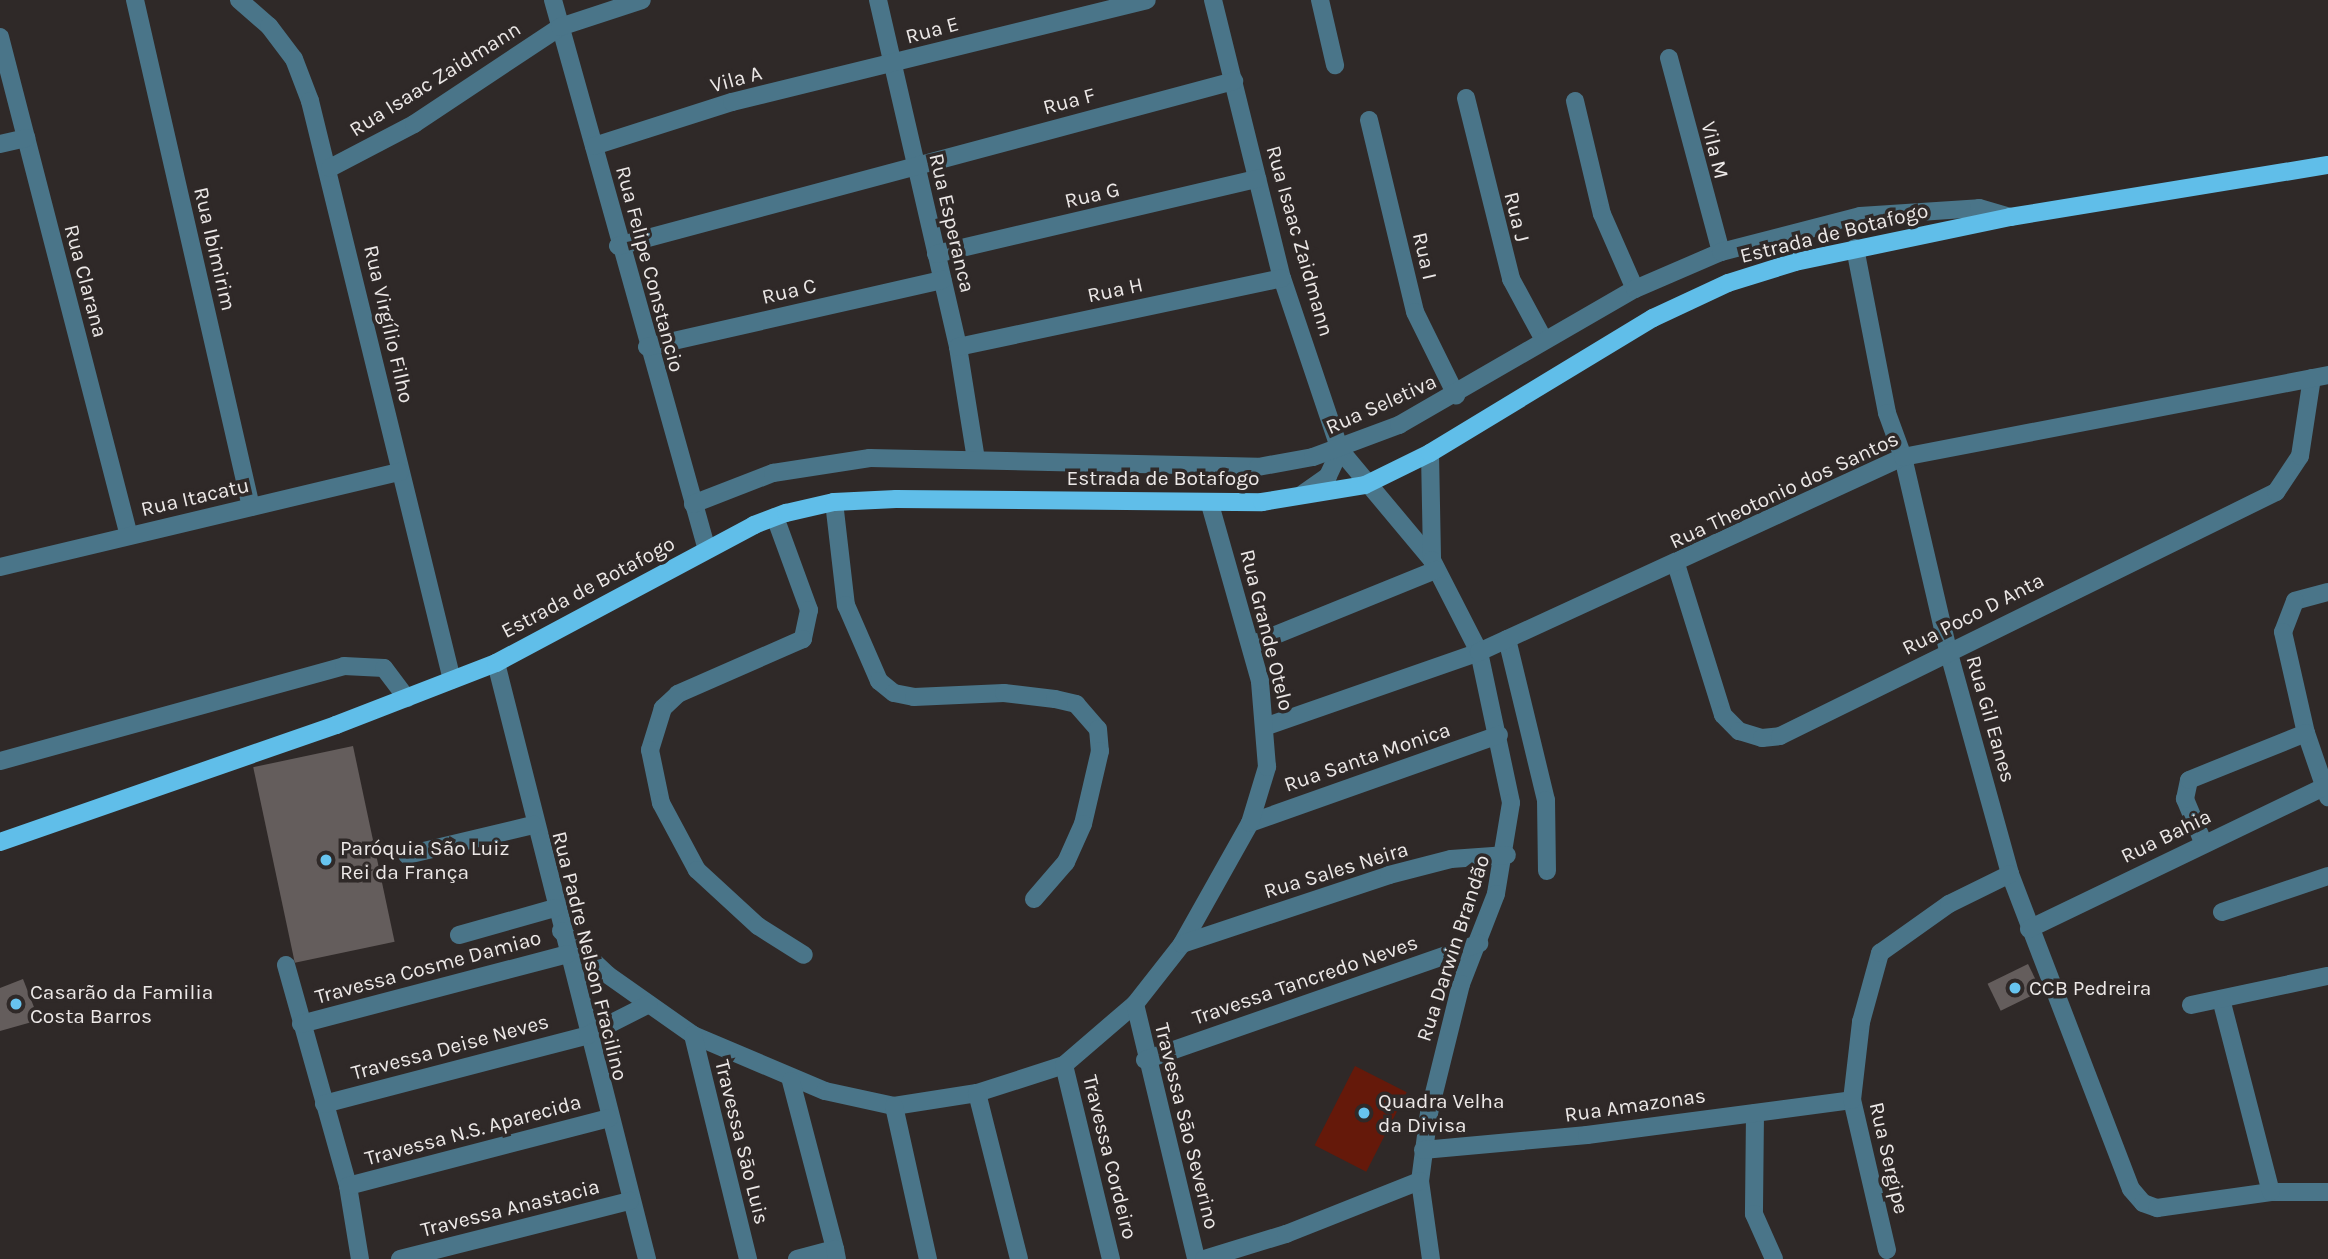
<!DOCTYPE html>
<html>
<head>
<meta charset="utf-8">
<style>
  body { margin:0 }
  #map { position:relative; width:2328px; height:1259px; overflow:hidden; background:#2f2928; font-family:Karla,sans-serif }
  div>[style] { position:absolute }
  .green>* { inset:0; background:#65190a; transform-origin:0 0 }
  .building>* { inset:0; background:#645d5c; transform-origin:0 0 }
  .minor>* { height:18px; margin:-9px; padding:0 9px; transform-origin:9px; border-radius:9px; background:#4a7589 }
  .major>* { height:18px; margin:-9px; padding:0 9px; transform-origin:9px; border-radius:9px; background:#60bee9 }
  .dots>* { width:19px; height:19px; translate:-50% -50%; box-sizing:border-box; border:4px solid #2f2928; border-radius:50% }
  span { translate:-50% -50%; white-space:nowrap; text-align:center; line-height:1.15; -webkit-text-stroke:7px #2f2928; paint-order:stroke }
  .street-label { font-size:21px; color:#ece8e7 }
  .poi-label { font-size:21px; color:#ece8e7 }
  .left { translate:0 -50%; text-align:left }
</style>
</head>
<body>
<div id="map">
  <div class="green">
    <div style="left:1355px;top:1066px;width:58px;height:89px;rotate:27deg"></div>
  </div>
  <div class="building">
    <div style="left:353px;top:746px;width:200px;height:102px;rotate:78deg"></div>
    <div style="left:2028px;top:964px;width:30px;height:45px;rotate:64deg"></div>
    <div style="clip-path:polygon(23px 979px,39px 1020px,0 1031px,0 988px)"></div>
  </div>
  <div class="minor">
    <div style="left:135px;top:0;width:520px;rotate:77.11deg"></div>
    <div style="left:239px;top:0;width:40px;rotate:41deg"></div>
    <div style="left:269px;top:26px;width:41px;rotate:52.9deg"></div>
    <div style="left:294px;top:59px;width:45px;rotate:69.1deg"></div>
    <div style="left:310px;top:101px;width:596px;rotate:76.22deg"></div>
    <div style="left:553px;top:0;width:571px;rotate:74.36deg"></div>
    <div style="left:878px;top:0;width:356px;rotate:77deg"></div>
    <div style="left:958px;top:347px;width:113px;rotate:80.9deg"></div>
    <div style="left:1213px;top:0;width:286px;rotate:76.1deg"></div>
    <div style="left:1282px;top:278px;width:182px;rotate:71.4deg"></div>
    <div style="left:1340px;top:450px;width:143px;rotate:50.1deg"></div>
    <div style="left:1320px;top:0;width:67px;rotate:77deg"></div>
    <div style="left:0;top:37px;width:515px;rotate:75.51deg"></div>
    <div style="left:1669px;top:58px;width:201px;rotate:75deg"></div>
    <div style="left:1466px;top:98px;width:187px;rotate:76deg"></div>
    <div style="left:1511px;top:279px;width:69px;rotate:61.6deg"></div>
    <div style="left:1575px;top:101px;width:116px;rotate:76.6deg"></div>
    <div style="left:1602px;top:214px;width:82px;rotate:66.3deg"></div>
    <div style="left:1369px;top:120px;width:197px;rotate:76.5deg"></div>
    <div style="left:1415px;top:312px;width:93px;rotate:63.7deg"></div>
    <div style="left:0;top:144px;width:27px;rotate:-13deg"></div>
    <div style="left:594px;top:146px;width:145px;rotate:-17.7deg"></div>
    <div style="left:732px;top:102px;width:427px;rotate:-13.8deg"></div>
    <div style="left:330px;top:168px;width:95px;rotate:-27.6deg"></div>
    <div style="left:414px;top:124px;width:175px;rotate:-33.6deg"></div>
    <div style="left:560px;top:27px;width:86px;rotate:-18.2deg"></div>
    <div style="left:618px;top:246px;width:638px;rotate:-15deg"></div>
    <div style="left:1855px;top:248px;width:168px;rotate:79deg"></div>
    <div style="left:1887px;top:413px;width:47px;rotate:70deg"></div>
    <div style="left:1903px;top:457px;width:198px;rotate:76.9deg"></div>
    <div style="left:1948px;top:650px;width:232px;rotate:74.5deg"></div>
    <div style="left:2010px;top:874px;width:337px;rotate:69deg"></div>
    <div style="left:2131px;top:1189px;width:18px;rotate:49deg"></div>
    <div style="left:2143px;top:1203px;width:15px;rotate:20deg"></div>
    <div style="left:2157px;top:1208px;width:115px;rotate:-8deg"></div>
    <div style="left:2271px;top:1192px;width:57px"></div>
    <div style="left:936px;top:254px;width:330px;rotate:-13.2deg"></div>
    <div style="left:647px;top:347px;width:303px;rotate:-12.8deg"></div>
    <div style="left:958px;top:347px;width:331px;rotate:-12deg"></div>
    <div style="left:1430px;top:453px;width:107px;rotate:88.9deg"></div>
    <div style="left:1432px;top:560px;width:103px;rotate:62.9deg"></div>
    <div style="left:1479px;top:652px;width:154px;rotate:78deg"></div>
    <div style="left:1511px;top:803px;width:92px;rotate:99.4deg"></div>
    <div style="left:1496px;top:894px;width:97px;rotate:111.3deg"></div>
    <div style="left:1461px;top:984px;width:133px;rotate:103.9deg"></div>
    <div style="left:1429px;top:1113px;width:69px;rotate:97.5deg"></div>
    <div style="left:1420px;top:1181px;width:79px;rotate:82deg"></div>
    <div style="left:1301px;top:495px;width:33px;rotate:-35deg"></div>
    <div style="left:1328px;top:476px;width:29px;rotate:-65deg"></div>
    <div style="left:834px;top:502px;width:104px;rotate:83.4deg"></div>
    <div style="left:846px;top:605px;width:83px;rotate:66.5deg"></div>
    <div style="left:879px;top:681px;width:19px;rotate:39deg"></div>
    <div style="left:894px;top:693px;width:20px;rotate:11deg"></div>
    <div style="left:914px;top:697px;width:90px;rotate:-2.5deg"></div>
    <div style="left:1004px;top:693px;width:51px;rotate:6.7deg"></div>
    <div style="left:1055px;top:699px;width:22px;rotate:13deg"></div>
    <div style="left:1076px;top:704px;width:33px;rotate:49deg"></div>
    <div style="left:1098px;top:729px;width:22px;rotate:85deg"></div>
    <div style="left:1100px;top:751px;width:75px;rotate:103.1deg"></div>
    <div style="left:1083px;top:824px;width:42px;rotate:114.1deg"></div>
    <div style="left:1066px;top:862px;width:49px;rotate:130.9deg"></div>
    <div style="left:693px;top:504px;width:86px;rotate:-21.2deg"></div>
    <div style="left:773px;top:473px;width:98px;rotate:-8.8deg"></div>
    <div style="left:870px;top:458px;width:388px;rotate:1.3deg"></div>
    <div style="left:1258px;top:467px;width:56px;rotate:-10.3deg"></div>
    <div style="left:1313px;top:457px;width:92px;rotate:-20.4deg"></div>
    <div style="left:1399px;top:425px;width:272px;rotate:-30deg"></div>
    <div style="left:1635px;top:289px;width:94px;rotate:-23.3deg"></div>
    <div style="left:1721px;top:252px;width:144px;rotate:-14.5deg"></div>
    <div style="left:1860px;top:216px;width:119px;rotate:-3.8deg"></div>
    <div style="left:1979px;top:208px;width:32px;rotate:16deg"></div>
    <div style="left:775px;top:517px;width:99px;rotate:69.9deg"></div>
    <div style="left:809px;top:610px;width:30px;rotate:102deg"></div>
    <div style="left:803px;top:639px;width:137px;rotate:156.3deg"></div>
    <div style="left:678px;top:694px;width:21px;rotate:137deg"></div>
    <div style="left:663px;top:708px;width:44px;rotate:107.2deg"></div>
    <div style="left:650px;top:750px;width:54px;rotate:78.3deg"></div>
    <div style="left:661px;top:803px;width:76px;rotate:61.8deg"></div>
    <div style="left:697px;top:870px;width:83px;rotate:42.6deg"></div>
    <div style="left:758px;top:926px;width:54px;rotate:32.2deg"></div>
    <div style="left:1676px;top:564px;width:158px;rotate:72.7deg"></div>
    <div style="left:1723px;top:715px;width:23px;rotate:45deg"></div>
    <div style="left:1739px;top:731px;width:24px;rotate:17deg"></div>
    <div style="left:1762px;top:738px;width:18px;rotate:-6deg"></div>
    <div style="left:1780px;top:736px;width:553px;rotate:-26.19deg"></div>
    <div style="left:2276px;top:492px;width:43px;rotate:-56.3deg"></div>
    <div style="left:2300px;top:456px;width:79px;rotate:-81.3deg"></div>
    <div style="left:0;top:567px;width:411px;rotate:-13.4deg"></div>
    <div style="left:2328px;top:592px;width:34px;rotate:165deg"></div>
    <div style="left:2295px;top:601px;width:33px;rotate:111deg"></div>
    <div style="left:2283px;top:632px;width:104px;rotate:77.2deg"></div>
    <div style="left:2306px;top:733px;width:68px;rotate:71deg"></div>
    <div style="left:1507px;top:639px;width:166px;rotate:76.4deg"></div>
    <div style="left:1546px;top:800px;width:71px;rotate:89.2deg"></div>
    <div style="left:1251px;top:645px;width:200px;rotate:-22.1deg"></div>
    <div style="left:496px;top:663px;width:615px;rotate:75.78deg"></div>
    <div style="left:1267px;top:726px;width:225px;rotate:-19.2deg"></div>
    <div style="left:1479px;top:652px;width:467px;rotate:-24.7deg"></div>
    <div style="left:1903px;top:457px;width:433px;rotate:-10.9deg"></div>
    <div style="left:0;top:761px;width:357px;rotate:-15.4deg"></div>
    <div style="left:344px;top:666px;width:40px;rotate:2.9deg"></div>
    <div style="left:384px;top:668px;width:38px;rotate:53deg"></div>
    <div style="left:1250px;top:823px;width:264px;rotate:-19.5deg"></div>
    <div style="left:2203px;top:842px;width:47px;rotate:-112.7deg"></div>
    <div style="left:2185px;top:799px;width:19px;rotate:-78deg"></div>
    <div style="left:2189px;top:780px;width:126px;rotate:-21.9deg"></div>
    <div style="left:407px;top:855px;width:130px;rotate:-13.4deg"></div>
    <div style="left:2222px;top:912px;width:112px;rotate:-18.8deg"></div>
    <div style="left:2029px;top:929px;width:327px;rotate:-25.7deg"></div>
    <div style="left:561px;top:931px;width:64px;rotate:43.1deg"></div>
    <div style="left:608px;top:975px;width:104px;rotate:35.2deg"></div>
    <div style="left:693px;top:1035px;width:143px;rotate:23deg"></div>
    <div style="left:825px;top:1091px;width:71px;rotate:12.3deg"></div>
    <div style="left:894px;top:1106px;width:84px;rotate:-8.9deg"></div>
    <div style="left:977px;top:1093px;width:91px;rotate:-17.8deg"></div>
    <div style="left:1064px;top:1065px;width:94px;rotate:-40.7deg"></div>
    <div style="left:1135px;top:1004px;width:76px;rotate:-51.9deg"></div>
    <div style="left:1182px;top:944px;width:139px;rotate:-60.7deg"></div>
    <div style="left:1250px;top:823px;width:59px;rotate:-73.1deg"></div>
    <div style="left:1267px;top:767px;width:86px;rotate:-94.7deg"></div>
    <div style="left:1260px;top:681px;width:184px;rotate:-105.8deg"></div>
    <div style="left:459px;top:935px;width:100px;rotate:-15.7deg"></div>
    <div style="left:1182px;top:944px;width:218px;rotate:-18.4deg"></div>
    <div style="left:1389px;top:875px;width:64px;rotate:-14.5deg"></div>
    <div style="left:1451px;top:859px;width:56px;rotate:-4.1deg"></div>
    <div style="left:286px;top:965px;width:230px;rotate:74.3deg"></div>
    <div style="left:348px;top:1186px;width:74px;rotate:80.7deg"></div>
    <div style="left:2221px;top:999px;width:199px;rotate:75.5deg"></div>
    <div style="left:1135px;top:1004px;width:262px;rotate:76.5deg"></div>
    <div style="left:2191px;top:1005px;width:140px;rotate:-12deg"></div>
    <div style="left:301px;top:1024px;width:275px;rotate:-14.7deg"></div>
    <div style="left:693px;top:1035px;width:231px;rotate:76.2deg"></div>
    <div style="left:1145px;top:1060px;width:354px;rotate:-19.2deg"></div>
    <div style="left:1064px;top:1065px;width:200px;rotate:76.4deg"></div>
    <div style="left:791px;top:1081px;width:174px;rotate:75.3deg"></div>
    <div style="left:977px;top:1093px;width:171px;rotate:75.8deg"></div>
    <div style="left:324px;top:1104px;width:273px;rotate:-14.6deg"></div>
    <div style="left:588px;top:1035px;width:68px;rotate:-26.9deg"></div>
    <div style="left:894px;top:1106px;width:157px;rotate:77.5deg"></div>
    <div style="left:1755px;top:1113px;width:101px;rotate:90.6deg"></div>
    <div style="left:1754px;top:1214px;width:49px;rotate:66deg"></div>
    <div style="left:1423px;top:1150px;width:165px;rotate:-5.2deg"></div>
    <div style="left:1587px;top:1135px;width:267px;rotate:-7.5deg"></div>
    <div style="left:348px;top:1186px;width:270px;rotate:-14.6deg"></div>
    <div style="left:1887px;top:1250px;width:154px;rotate:-103.1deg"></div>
    <div style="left:1852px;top:1100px;width:79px;rotate:-83.4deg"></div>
    <div style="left:1861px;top:1022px;width:72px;rotate:-74.6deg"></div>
    <div style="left:1880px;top:953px;width:85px;rotate:-35.4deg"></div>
    <div style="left:1949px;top:904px;width:68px;rotate:-26.2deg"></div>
    <div style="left:400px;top:1259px;width:237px;rotate:-14.2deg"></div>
    <div style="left:797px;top:1259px;width:39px;rotate:-15deg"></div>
    <div style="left:835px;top:1249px;width:10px;rotate:79deg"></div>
    <div style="left:1204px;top:1259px;width:86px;rotate:-17deg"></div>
    <div style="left:1286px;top:1234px;width:144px;rotate:-21.6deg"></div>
  </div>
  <div class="major">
    <div style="left:0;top:842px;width:356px;rotate:-19.2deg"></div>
    <div style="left:336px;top:725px;width:172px;rotate:-21.2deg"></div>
    <div style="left:496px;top:663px;width:293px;rotate:-28.1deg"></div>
    <div style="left:754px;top:525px;width:34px;rotate:-21deg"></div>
    <div style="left:786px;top:513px;width:49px;rotate:-12.9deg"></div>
    <div style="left:834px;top:502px;width:62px;rotate:-2.8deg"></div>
    <div style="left:896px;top:499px;width:366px;rotate:0.5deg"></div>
    <div style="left:1262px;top:502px;width:104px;rotate:-9.4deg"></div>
    <div style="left:1365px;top:485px;width:72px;rotate:-26.2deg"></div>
    <div style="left:1430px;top:453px;width:261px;rotate:-31.2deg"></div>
    <div style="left:1653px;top:318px;width:83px;rotate:-25deg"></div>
    <div style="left:1728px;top:283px;width:70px;rotate:-17.4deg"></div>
    <div style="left:1795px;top:262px;width:220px;rotate:-11.8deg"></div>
    <div style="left:2010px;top:217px;width:322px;rotate:-9.3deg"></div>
  </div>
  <div class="dots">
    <div style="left:326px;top:860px;background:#67c4ef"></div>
    <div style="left:2015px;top:988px;background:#67c4ef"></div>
    <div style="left:16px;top:1004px;background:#67c4ef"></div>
    <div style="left:1364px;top:1113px;background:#67c4ef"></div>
  </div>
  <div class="street-label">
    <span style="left:932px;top:30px;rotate:-15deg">Rua E</span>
    <span style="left:435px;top:79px;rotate:-32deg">Rua Isaac Zaidmann</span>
    <span style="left:736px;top:79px;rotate:-15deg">Vila A</span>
    <span style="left:1069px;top:101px;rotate:-15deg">Rua F</span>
    <span style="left:1715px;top:150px;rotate:76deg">Vila M</span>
    <span style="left:1092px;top:195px;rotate:-13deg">Rua G</span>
    <span style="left:1517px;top:217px;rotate:76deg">Rua J</span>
    <span style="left:952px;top:223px;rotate:77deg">Rua Esperanca</span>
    <span style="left:1834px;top:233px;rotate:-14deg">Estrada de Botafogo</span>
    <span style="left:1300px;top:241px;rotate:74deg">Rua Isaac Zaidmann</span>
    <span style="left:215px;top:249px;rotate:77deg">Rua Ibimirim</span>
    <span style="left:1425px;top:256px;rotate:77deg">Rua I</span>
    <span style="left:650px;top:269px;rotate:75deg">Rua Felipe Constancio</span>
    <span style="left:86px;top:281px;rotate:75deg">Rua Clarana</span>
    <span style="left:1115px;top:290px;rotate:-12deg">Rua H</span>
    <span style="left:789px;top:291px;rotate:-13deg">Rua C</span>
    <span style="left:389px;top:324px;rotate:77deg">Rua Virgílio Filho</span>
    <span style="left:1381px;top:404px;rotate:-24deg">Rua Seletiva</span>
    <span style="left:1163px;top:478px">Estrada de Botafogo</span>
    <span style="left:1784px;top:490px;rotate:-25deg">Rua Theotonio dos Santos</span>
    <span style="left:195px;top:497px;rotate:-13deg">Rua Itacatu</span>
    <span style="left:588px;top:587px;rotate:-28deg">Estrada de Botafogo</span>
    <span style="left:1973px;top:614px;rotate:-27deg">Rua Poco D Anta</span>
    <span style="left:1267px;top:630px;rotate:76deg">Rua Grande Otelo</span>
    <span style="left:1991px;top:719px;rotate:74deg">Rua Gil Eanes</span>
    <span style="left:1367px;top:757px;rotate:-19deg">Rua Santa Monica</span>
    <span style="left:2166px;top:836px;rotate:-26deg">Rua Bahia</span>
    <span style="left:1336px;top:870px;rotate:-17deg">Rua Sales Neira</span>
    <span style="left:1453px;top:948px;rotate:-72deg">Rua Darwin Brandão</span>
    <span style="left:590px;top:956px;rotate:76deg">Rua Padre Nelson Fracilino</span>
    <span style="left:428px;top:967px;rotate:-15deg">Travessa Cosme Damiao</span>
    <span style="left:1305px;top:980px;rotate:-19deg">Travessa Tancredo Neves</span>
    <span style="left:450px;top:1047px;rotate:-15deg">Travessa Deise Neves</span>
    <span style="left:1635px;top:1105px;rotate:-8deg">Rua Amazonas</span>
    <span style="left:1187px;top:1126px;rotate:76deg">Travessa Sāo Severino</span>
    <span style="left:473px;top:1130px;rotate:-15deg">Travessa N.S. Aparecida</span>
    <span style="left:742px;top:1142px;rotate:76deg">Travessa Sāo Luis</span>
    <span style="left:1110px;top:1157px;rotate:76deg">Travessa Cordeiro</span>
    <span style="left:1889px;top:1158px;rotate:77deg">Rua Sergipe</span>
    <span style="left:510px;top:1208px;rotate:-14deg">Travessa Anastacia</span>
  </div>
  <div class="poi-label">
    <span class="left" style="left:340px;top:860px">Paróquia São Luiz<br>Rei da França</span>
    <span class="left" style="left:2029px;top:988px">CCB Pedreira</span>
    <span class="left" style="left:30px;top:1004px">Casarão da Familia<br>Costa Barros</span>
    <span class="left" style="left:1378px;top:1113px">Quadra Velha<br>da Divisa</span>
  </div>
</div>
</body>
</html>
